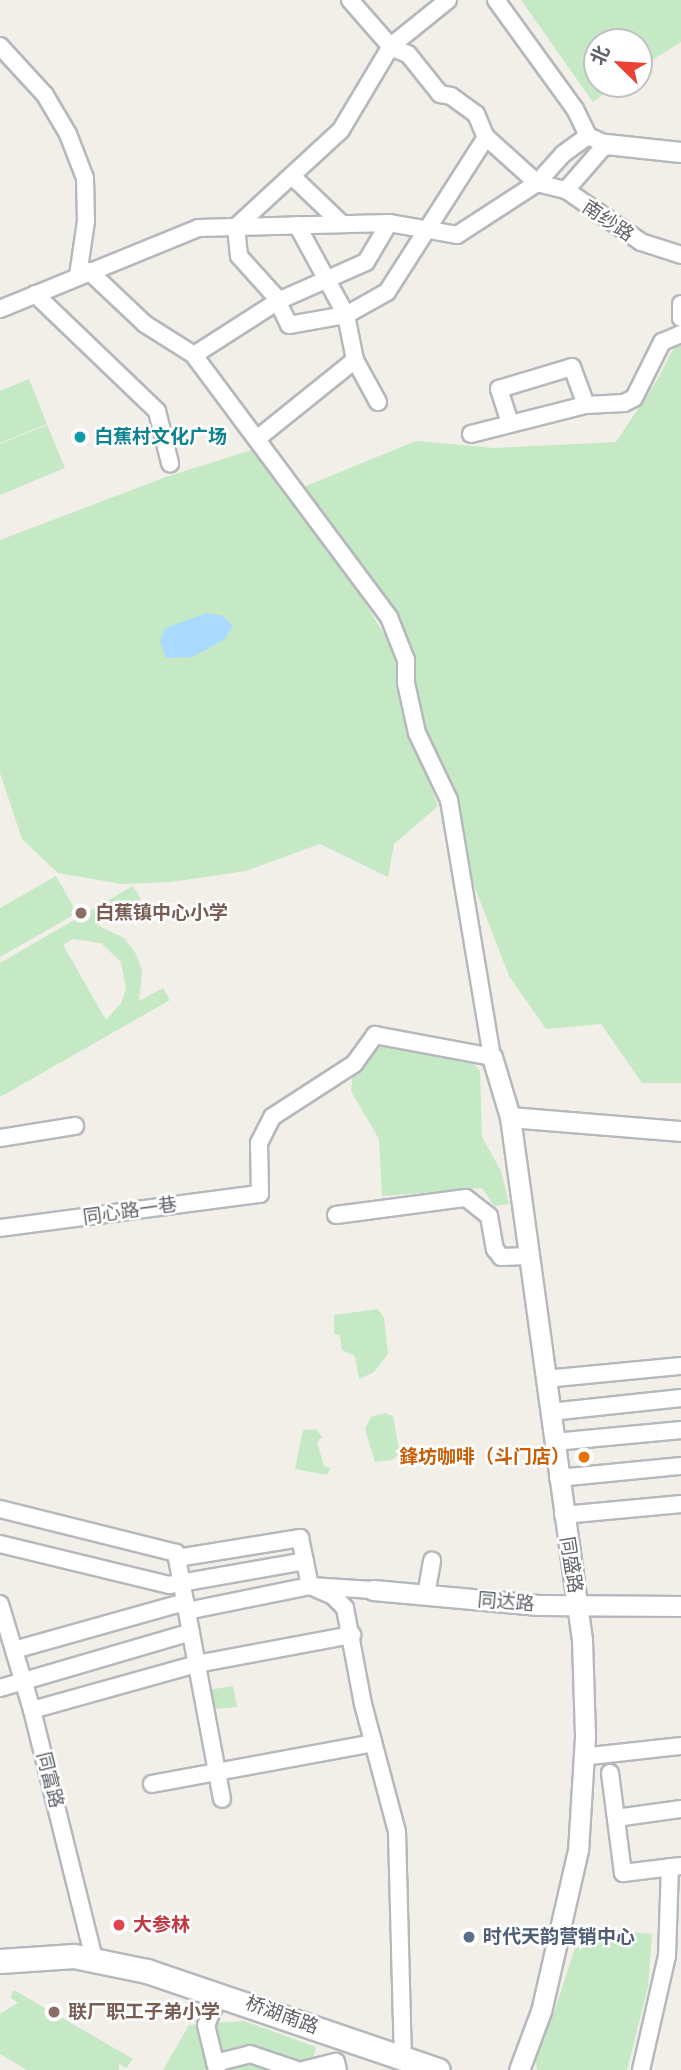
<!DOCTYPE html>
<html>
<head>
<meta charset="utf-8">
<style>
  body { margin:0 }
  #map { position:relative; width:681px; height:2070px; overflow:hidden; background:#f1efe8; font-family:"DM Sans","Noto Sans SC",sans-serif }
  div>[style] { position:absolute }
  .green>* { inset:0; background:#c5e8c5 }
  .water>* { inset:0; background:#aadaff }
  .roads { filter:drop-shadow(2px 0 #b5b8bc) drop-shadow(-2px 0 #b5b8bc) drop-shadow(0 2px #b5b8bc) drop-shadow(0 -2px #b5b8bc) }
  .minor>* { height:16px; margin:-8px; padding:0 8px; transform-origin:8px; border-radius:8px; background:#fff }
  .tertiary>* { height:19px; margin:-9.5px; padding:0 9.5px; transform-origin:9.5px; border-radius:9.5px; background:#fff }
  .secondary>* { height:23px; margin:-11.5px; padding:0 11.5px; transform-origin:11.5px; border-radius:11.5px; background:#fff }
  .dots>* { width:19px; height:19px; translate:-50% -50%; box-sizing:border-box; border:4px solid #fff; border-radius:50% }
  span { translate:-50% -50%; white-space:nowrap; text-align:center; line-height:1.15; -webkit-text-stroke:5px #fff; paint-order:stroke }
  .street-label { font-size:19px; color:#5f6368 }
  .culture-label { font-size:19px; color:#0d838f; font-weight:700 }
  .left { translate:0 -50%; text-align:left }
  .education-label { font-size:19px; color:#785e54; font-weight:700 }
  .food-label { font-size:19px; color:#c56008; font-weight:700 }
  .right { translate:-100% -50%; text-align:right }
  .health-label { font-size:19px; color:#be3a42; font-weight:700 }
  .service-label { font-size:19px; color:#4e5e75; font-weight:700 }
  .north { position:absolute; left:583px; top:28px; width:70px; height:70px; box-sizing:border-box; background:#fff; border:2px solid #bfc1c3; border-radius:50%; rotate:294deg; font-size:19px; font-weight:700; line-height:28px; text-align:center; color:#5f6368 }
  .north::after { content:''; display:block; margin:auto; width:24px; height:32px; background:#ea4335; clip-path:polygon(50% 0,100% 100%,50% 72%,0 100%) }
</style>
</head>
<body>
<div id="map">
  <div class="green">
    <div style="clip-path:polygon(521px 0,681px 0,681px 42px,639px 68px,639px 42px,597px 42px,597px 84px,617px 84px,593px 102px)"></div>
    <div style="clip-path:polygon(681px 334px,681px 1083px,642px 1083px,601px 1024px,546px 1029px,509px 976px,472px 880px,457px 797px,427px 745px,410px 691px,413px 666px,379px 589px,301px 488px,416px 441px,494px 448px,616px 442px,657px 380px)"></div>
    <div style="clip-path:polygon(29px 379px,47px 424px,0 443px,0 391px)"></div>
    <div style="clip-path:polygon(47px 425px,65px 468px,0 495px,0 444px)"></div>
    <div style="clip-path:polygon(255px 449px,334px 552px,398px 657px,407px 721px,438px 806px,394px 844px,388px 877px,320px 844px,246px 871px,171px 882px,122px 884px,58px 873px,22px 839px,0 773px,0 540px,166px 477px)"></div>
    <div style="clip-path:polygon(56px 876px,77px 913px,0 957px,0 908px)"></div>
    <div style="clip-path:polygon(evenodd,133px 886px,141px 899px,97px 925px,124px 938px,136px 954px,142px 971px,139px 1001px,163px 988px,170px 1000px,0 1097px,0 963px,133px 886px,73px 939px,101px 943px,121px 962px,126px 989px,121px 1003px,106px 1020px,63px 945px,73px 939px)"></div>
    <div style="clip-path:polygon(388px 1043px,469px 1058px,480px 1071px,482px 1137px,501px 1171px,509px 1204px,494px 1206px,482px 1188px,382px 1196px,379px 1139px,351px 1091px,353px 1071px,373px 1048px)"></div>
    <div style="clip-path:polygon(378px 1309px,384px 1318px,388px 1354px,374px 1372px,359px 1379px,355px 1356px,342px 1350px,340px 1335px,334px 1334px,334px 1315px)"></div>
    <div style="clip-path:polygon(385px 1413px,393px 1416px,400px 1454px,392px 1460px,375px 1462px,365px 1429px,371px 1417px)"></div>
    <div style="clip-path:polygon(316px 1429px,322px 1437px,317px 1442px,324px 1466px,330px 1468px,327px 1475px,295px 1469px,303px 1430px)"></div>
    <div style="clip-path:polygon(233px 1686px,237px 1707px,213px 1709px,208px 1690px)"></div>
    <div style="clip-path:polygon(582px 1927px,652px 1934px,648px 1987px,627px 2070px,537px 2070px,534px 2054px,553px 2015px)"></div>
    <div style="clip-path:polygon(14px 1990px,133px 2059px,126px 2068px,119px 2063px,119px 2070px,27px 2070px,0 2054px,0 2014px,18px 2003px,10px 1997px)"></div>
    <div style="clip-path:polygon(244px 2021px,316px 2047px,310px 2070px,163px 2070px,189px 2025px)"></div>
  </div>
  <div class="water">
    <div style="clip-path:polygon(207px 613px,223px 616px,233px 626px,224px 640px,192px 657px,166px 658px,160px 641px,165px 628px)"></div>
  </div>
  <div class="roads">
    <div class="minor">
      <div style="left:350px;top:0;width:64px;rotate:48.8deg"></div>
      <div style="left:392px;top:48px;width:17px;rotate:21deg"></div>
      <div style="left:408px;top:54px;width:51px;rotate:51.3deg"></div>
      <div style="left:440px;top:94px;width:11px;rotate:10deg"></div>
      <div style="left:451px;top:96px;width:31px;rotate:36deg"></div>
      <div style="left:476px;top:114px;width:25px;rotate:67deg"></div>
      <div style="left:486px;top:137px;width:69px;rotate:42deg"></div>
      <div style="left:537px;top:183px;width:30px;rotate:14deg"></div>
      <div style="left:566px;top:190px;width:91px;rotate:34.7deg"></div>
      <div style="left:641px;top:242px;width:42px;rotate:18deg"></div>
      <div style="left:448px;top:0;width:73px;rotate:141.1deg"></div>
      <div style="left:391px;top:46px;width:98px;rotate:120.8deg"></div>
      <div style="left:341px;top:130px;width:143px;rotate:137.3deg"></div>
      <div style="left:236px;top:227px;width:29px;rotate:84deg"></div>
      <div style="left:239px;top:256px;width:54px;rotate:48deg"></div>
      <div style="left:275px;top:296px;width:32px;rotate:64deg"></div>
      <div style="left:289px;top:325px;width:58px;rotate:-10deg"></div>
      <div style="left:346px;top:315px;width:47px;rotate:-29.3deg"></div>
      <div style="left:387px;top:292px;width:184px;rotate:-57.4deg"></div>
      <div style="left:496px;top:0;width:135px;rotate:54.1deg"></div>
      <div style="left:575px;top:109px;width:30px;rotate:64deg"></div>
      <div style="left:588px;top:136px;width:20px;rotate:24deg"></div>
      <div style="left:606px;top:144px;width:61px;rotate:131deg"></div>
      <div style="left:0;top:46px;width:67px;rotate:47.4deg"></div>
      <div style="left:45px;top:95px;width:45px;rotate:59.5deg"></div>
      <div style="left:68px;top:134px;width:47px;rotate:68.9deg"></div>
      <div style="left:85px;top:178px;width:43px;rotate:88.7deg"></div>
      <div style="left:86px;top:221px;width:56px;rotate:98.3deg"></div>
      <div style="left:292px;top:176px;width:69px;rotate:43.8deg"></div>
      <div style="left:297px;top:225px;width:102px;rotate:61.4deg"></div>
      <div style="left:346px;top:315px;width:46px;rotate:78.7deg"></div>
      <div style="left:355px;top:360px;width:48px;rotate:61.3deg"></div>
      <div style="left:35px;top:294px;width:169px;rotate:43.8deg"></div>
      <div style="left:157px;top:411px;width:54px;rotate:76deg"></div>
      <div style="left:681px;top:304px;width:14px;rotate:90deg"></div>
      <div style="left:0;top:309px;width:214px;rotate:-22.2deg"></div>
      <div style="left:198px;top:228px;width:191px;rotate:-1.5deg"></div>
      <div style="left:389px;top:223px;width:69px;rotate:10deg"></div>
      <div style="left:457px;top:235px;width:95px;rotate:-33deg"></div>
      <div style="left:537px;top:183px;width:39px;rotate:-48deg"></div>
      <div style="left:563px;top:154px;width:31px;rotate:-36deg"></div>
      <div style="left:194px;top:355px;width:100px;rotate:-32.7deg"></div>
      <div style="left:278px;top:301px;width:96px;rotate:-23.9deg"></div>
      <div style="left:366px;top:262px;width:45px;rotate:-59.5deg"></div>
      <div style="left:510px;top:423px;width:36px;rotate:-108deg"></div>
      <div style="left:499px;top:389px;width:76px;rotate:-16.8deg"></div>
      <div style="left:572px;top:367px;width:40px;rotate:69.8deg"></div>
      <div style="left:471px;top:434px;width:119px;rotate:-14.2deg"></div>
      <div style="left:586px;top:405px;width:38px;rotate:-3deg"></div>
      <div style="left:624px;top:403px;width:11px;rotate:-27deg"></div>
      <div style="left:634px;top:398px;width:63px;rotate:-63.4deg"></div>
      <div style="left:662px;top:342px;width:21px;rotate:-23deg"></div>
      <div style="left:258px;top:438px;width:124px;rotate:-38.8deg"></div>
      <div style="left:0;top:1138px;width:76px;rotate:-9.1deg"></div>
      <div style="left:336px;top:1215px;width:131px;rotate:-7.5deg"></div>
      <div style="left:466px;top:1198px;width:29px;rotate:38deg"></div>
      <div style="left:489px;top:1216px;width:34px;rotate:80deg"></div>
      <div style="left:495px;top:1249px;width:10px;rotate:53deg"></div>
      <div style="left:501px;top:1257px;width:28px;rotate:-2deg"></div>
      <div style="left:0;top:1228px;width:262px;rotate:-7.5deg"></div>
      <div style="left:260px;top:1194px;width:51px;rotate:-91.1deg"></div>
      <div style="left:259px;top:1143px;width:29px;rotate:-63deg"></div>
      <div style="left:272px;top:1117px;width:98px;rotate:-32.9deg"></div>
      <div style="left:354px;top:1064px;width:36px;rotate:-54deg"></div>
      <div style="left:375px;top:1035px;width:119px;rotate:10.6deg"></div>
      <div style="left:492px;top:1057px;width:261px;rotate:-99.5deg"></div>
      <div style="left:449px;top:800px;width:74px;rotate:-115.5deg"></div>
      <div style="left:417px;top:733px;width:51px;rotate:-102.4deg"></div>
      <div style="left:406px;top:683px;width:23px;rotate:-90deg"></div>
      <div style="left:406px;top:660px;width:46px;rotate:-111.6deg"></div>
      <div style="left:389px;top:617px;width:327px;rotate:-126.7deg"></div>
      <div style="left:194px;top:355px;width:58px;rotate:-147.7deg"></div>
      <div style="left:145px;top:324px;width:77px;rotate:-136.6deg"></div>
      <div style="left:545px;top:1379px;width:137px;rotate:-5.5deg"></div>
      <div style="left:550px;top:1412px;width:132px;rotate:-6.1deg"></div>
      <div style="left:554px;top:1442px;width:128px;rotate:-5.4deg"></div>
      <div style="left:558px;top:1478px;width:124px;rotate:-5.6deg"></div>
      <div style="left:0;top:1509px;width:181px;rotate:14deg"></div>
      <div style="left:176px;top:1553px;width:250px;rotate:79.4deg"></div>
      <div style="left:563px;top:1515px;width:119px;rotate:-5.3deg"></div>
      <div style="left:0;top:1544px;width:174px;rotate:13.6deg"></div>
      <div style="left:169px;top:1585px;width:138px;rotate:-10deg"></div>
      <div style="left:177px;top:1558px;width:125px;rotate:-9.2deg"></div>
      <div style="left:300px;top:1538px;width:49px;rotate:78.2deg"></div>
      <div style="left:310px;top:1586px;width:25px;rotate:23deg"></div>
      <div style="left:333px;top:1596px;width:17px;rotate:45deg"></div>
      <div style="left:345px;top:1608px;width:98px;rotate:79.4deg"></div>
      <div style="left:363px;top:1704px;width:132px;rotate:75.1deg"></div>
      <div style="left:397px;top:1832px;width:226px;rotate:88.5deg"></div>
      <div style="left:426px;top:1595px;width:35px;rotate:-80deg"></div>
      <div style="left:0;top:1604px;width:111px;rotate:73.2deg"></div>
      <div style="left:32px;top:1710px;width:256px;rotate:76deg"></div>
      <div style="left:187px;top:1611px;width:126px;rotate:-11.5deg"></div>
      <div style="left:310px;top:1586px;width:63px;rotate:3.6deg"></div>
      <div style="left:14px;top:1650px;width:178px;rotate:-15.7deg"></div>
      <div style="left:0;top:1688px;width:199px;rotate:-16.3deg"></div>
      <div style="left:32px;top:1710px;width:171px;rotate:-15.6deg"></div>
      <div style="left:197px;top:1664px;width:158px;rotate:-10.6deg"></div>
      <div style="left:590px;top:1756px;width:92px;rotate:-6.3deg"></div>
      <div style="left:610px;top:1773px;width:101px;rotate:82.6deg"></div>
      <div style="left:623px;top:1873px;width:58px;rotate:-6.9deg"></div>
      <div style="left:152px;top:1784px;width:225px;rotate:-10.5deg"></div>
      <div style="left:616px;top:1818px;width:66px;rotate:-7.9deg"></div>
      <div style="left:215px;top:2063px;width:36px;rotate:-14deg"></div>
      <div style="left:250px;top:2054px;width:50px;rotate:18.8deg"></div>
      <div style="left:217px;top:2070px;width:46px;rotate:-103.7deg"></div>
      <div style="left:206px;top:2025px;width:34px;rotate:-66deg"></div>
      <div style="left:303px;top:2070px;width:34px;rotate:-14deg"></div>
      <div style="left:336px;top:2062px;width:8px;rotate:76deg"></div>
      <div style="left:641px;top:2070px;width:117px;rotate:-77.2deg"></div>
      <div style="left:667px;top:1956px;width:89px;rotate:-88.1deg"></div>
    </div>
    <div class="tertiary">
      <div style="left:606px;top:144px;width:75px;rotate:6.1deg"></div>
      <div style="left:492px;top:1057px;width:63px;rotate:73.3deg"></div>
      <div style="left:510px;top:1117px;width:528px;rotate:82.16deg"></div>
      <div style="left:582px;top:1640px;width:97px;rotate:88.2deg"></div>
      <div style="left:585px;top:1737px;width:113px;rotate:93.5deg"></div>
      <div style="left:578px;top:1850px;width:165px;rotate:102.9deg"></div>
      <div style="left:541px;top:2011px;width:63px;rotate:110.4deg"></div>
      <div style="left:510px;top:1117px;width:172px;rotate:4.7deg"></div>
      <div style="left:373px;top:1590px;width:166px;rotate:5.2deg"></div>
      <div style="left:538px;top:1605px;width:143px;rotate:0.4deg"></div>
    </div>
    <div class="secondary">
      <div style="left:0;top:1961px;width:74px;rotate:-3.9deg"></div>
      <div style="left:74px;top:1956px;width:75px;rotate:11.6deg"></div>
      <div style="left:147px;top:1971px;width:307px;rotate:18.8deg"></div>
    </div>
  </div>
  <div class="dots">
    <div style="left:80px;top:437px;background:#0f9aa8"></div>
    <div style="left:81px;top:913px;background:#8d6e63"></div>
    <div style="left:584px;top:1457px;background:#e8710a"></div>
    <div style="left:119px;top:1925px;background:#e0444e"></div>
    <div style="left:469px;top:1937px;background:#5c6f8a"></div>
    <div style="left:54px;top:2012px;background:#8d6e63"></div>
  </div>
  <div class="street-label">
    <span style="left:608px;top:221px;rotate:34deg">南纱路</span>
    <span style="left:130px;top:1211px;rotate:-8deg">同心路一巷</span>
    <span style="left:571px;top:1565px;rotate:81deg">同盛路</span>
    <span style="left:506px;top:1602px;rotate:5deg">同达路</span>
    <span style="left:50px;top:1780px;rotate:76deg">同富路</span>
    <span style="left:282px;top:2015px;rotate:20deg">桥湖南路</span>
  </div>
  <div class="culture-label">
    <span class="left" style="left:94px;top:437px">白蕉村文化广场</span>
  </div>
  <div class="education-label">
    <span class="left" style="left:95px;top:913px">白蕉镇中心小学</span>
    <span class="left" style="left:68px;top:2012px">联厂职工子弟小学</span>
  </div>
  <div class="food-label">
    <span class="right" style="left:570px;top:1457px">鋒坊咖啡（斗门店）</span>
  </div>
  <div class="health-label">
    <span class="left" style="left:133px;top:1925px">大参林</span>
  </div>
  <div class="service-label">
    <span class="left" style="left:483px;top:1937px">时代天韵营销中心</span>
  </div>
  <div class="north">北</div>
</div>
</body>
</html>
